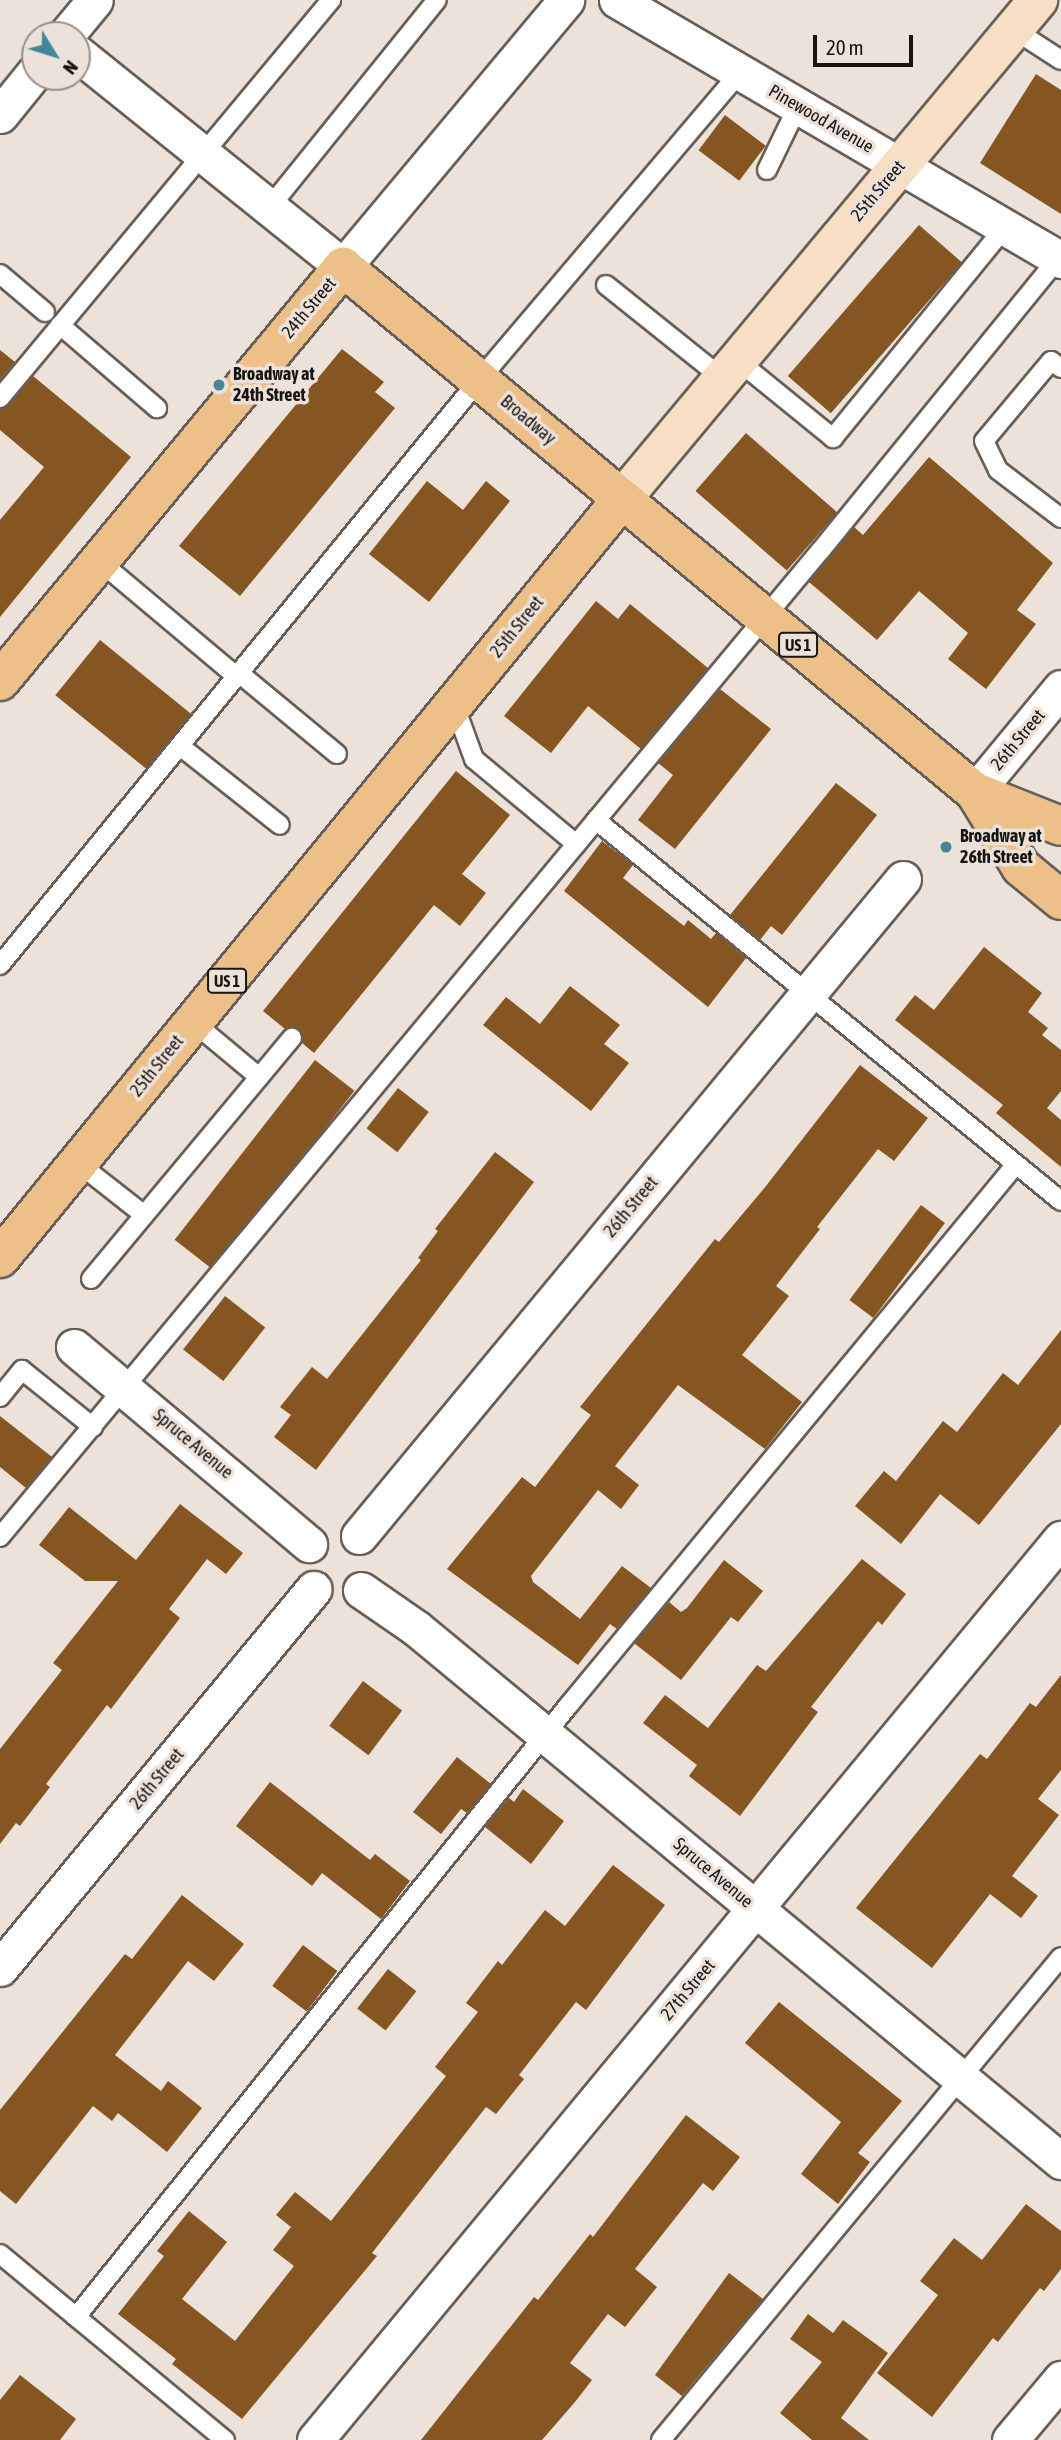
<!DOCTYPE html>
<html>
<head>
<meta charset="utf-8">
<style>
  body { margin:0 }
  #map { position:relative; width:1061px; height:2440px; overflow:hidden; background:#ece2d9; font-family:"Asap Condensed",sans-serif }
  div>[style] { position:absolute }
  .building>* { inset:0; background:#855621; transform-origin:0 0 }
  .roads { filter:drop-shadow(2px 0 #675f57) drop-shadow(-2px 0 #675f57) drop-shadow(0 2px #675f57) drop-shadow(0 -2px #675f57) }
  .service>* { height:18px; margin:-9px; padding:0 9px; transform-origin:9px; border-radius:9px; background:#fff }
  .minor>* { height:35px; margin:-17.5px; padding:0 17.5px; transform-origin:17.5px; border-radius:17.5px; background:#fff }
  .secondary>* { height:38px; margin:-19px; padding:0 19px; transform-origin:19px; border-radius:19px; background:#f6dfc4 }
  .primary>* { height:38px; margin:-19px; padding:0 19px; transform-origin:19px; border-radius:19px; background:#edbf89 }
  .dots>* { width:19px; height:19px; translate:-50% -50%; box-sizing:border-box; border:4px solid #ece2d9; border-radius:50% }
  span { translate:-50% -50%; white-space:nowrap; text-align:center; line-height:1.15; -webkit-text-stroke:7px #ece2d9; paint-order:stroke }
  .shield-label span { padding:2px 5px; background:#ece2d9; border:2px solid; border-radius:5px; -webkit-text-stroke-width:0 }
  .shield-label { font-size:16px; color:#171411; font-weight:700 }
  .street-label { font-size:18px; color:#171411 }
  .poi-label { font-size:18px; color:#171411; font-weight:700 }
  .left { translate:0 -50%; text-align:left }
  .north { position:absolute; left:21px; top:21px; width:70px; height:70px; box-sizing:border-box; background:#ece2d9; border:2px solid #979089; border-radius:50%; rotate:128deg; font-size:19px; font-weight:700; line-height:28px; text-align:center; color:#171411 }
  .north::after { content:''; display:block; margin:auto; width:24px; height:32px; background:#448697; clip-path:polygon(50% 0,100% 100%,50% 72%,0 100%) }
  .scale { position:absolute; left:813px; top:35px; width:100px; height:32px; box-sizing:border-box; border:4px solid #171411; border-top:0; padding-left:9px; font-size:21px; line-height:24px; white-space:nowrap; color:#171411; -webkit-text-stroke:5px #ece2d9; paint-order:stroke }
</style>
</head>
<body>
<div id="map">
  <div class="building">
    <div style="clip-path:polygon(1036px 74px,1061px 90px,1061px 214px,980px 163px)"></div>
    <div style="left:725px;top:115px;width:51px;height:44px;rotate:37deg"></div>
    <div style="left:919px;top:225px;width:57px;height:200px;rotate:41deg"></div>
    <div style="clip-path:polygon(342px 349px,384px 382px,375px 392px,395px 408px,240px 596px,179px 546px)"></div>
    <div style="clip-path:polygon(0 350px,15px 362px,0 380px)"></div>
    <div style="clip-path:polygon(33px 376px,131px 457px,0 617px,0 520px,44px 467px,0 430px,0 409px)"></div>
    <div style="left:746px;top:433px;width:121px;height:77px;rotate:41deg"></div>
    <div style="clip-path:polygon(929px 457px,1053px 563px,1017px 610px,1036px 624px,986px 689px,948px 659px,968px 633px,919px 591px,877px 640px,809px 582px,854px 527px,863px 535px)"></div>
    <div style="clip-path:polygon(427px 481px,463px 510px,486px 481px,510px 501px,429px 602px,369px 554px)"></div>
    <div style="clip-path:polygon(596px 601px,618px 619px,630px 604px,708px 668px,641px 749px,588px 706px,551px 753px,504px 716px)"></div>
    <div style="left:100px;top:640px;width:117px;height:71px;rotate:39deg"></div>
    <div style="clip-path:polygon(720px 689px,771px 729px,675px 849px,638px 820px,673px 775px,658px 763px)"></div>
    <div style="clip-path:polygon(456px 771px,510px 815px,462px 874px,486px 893px,460px 926px,434px 905px,314px 1053px,302px 1043px,299px 1029px,285px 1029px,263px 1011px)"></div>
    <div style="clip-path:polygon(836px 783px,877px 815px,782px 935px,771px 926px,760px 940px,730px 915px)"></div>
    <div style="clip-path:polygon(602px 841px,633px 865px,623px 878px,684px 926px,688px 920px,711px 939px,716px 933px,746px 958px,708px 1007px,564px 891px)"></div>
    <div style="clip-path:polygon(984px 947px,1042px 993px,1028px 1012px,1048px 1028px,1042px 1035px,1061px 1050px,1061px 1091px,1047px 1108px,1061px 1120px,1061px 1167px,996px 1113px,1003px 1105px,895px 1020px,915px 995px,934px 1010px)"></div>
    <div style="clip-path:polygon(570px 986px,620px 1025px,604px 1044px,629px 1063px,591px 1111px,483px 1025px,506px 997px,540px 1024px)"></div>
    <div style="left:315px;top:1060px;width:50px;height:228px;rotate:38deg"></div>
    <div style="clip-path:polygon(860px 1065px,928px 1118px,894px 1161px,878px 1149px,817px 1227px,820px 1229px,776px 1286px,789px 1296px,742px 1355px,802px 1402px,765px 1449px,678px 1385px,615px 1466px,639px 1485px,621px 1509px,598px 1490px,531px 1576px,533px 1582px,580px 1619px,622px 1566px,651px 1588px,617px 1629px,610px 1624px,578px 1665px,447px 1569px,522px 1477px,535px 1487px,591px 1415px,580px 1407px,715px 1239px,719px 1242px,766px 1186px)"></div>
    <div style="left:398px;top:1088px;width:39px;height:51px;rotate:38deg"></div>
    <div style="clip-path:polygon(495px 1152px,534px 1182px,316px 1470px,274px 1437px,291px 1415px,280px 1407px,312px 1367px,327px 1379px,421px 1260px,418px 1258px,438px 1231px,435px 1229px)"></div>
    <div style="left:921px;top:1205px;width:30px;height:119px;rotate:37deg"></div>
    <div style="left:225px;top:1296px;width:51px;height:68px;rotate:38deg"></div>
    <div style="clip-path:polygon(1061px 1330px,1061px 1424px,979px 1525px,940px 1494px,901px 1544px,855px 1506px,884px 1471px,896px 1481px,943px 1421px,957px 1432px,1003px 1373px,1018px 1385px)"></div>
    <div style="clip-path:polygon(0 1416px,52px 1457px,26px 1488px,0 1467px)"></div>
    <div style="clip-path:polygon(180px 1504px,243px 1553px,226px 1574px,207px 1559px,169px 1609px,180px 1618px,111px 1709px,107px 1705px,46px 1784px,50px 1787px,20px 1826px,16px 1823px,0 1844px,0 1749px,62px 1670px,53px 1663px,118px 1581px,85px 1581px,39px 1545px,69px 1507px,136px 1560px)"></div>
    <div style="clip-path:polygon(862px 1559px,906px 1594px,882px 1625px,878px 1621px,811px 1707px,818px 1712px,740px 1816px,689px 1776px,697px 1765px,643px 1723px,665px 1695px,708px 1728px,757px 1665px,766px 1671px)"></div>
    <div style="clip-path:polygon(724px 1560px,763px 1591px,738px 1622px,731px 1617px,681px 1680px,634px 1643px,669px 1602px,681px 1612px,687px 1608px)"></div>
    <div style="clip-path:polygon(1061px 1675px,1061px 1770px,1038px 1799px,1059px 1815px,1012px 1876px,1038px 1896px,1021px 1918px,990px 1894px,932px 1968px,856px 1908px,980px 1754px,987px 1759px,1030px 1703px,1036px 1707px)"></div>
    <div style="left:363px;top:1681px;width:49px;height:56px;rotate:37deg"></div>
    <div style="clip-path:polygon(457px 1757px,491px 1784px,467px 1813px,461px 1809px,441px 1834px,413px 1812px)"></div>
    <div style="clip-path:polygon(270px 1782px,370px 1860px,375px 1854px,410px 1881px,381px 1919px,322px 1873px,312px 1886px,236px 1826px)"></div>
    <div style="clip-path:polygon(523px 1789px,564px 1821px,531px 1864px,485px 1827px,509px 1798px,514px 1802px)"></div>
    <div style="clip-path:polygon(613px 1865px,665px 1905px,586px 2010px,576px 2002px,519px 2075px,524px 2079px,496px 2114px,486px 2107px,372px 2253px,377px 2256px,242px 2419px,172px 2364px,176px 2359px,118px 2314px,164px 2256px,157px 2251px,189px 2211px,227px 2242px,182px 2299px,235px 2341px,294px 2266px,273px 2250px,291px 2227px,276px 2215px,295px 2192px,331px 2221px,446px 2076px,435px 2067px,478px 2012px,466px 2003px,498px 1961px,502px 1965px,545px 1910px,565px 1926px)"></div>
    <div style="clip-path:polygon(182px 1895px,244px 1944px,214px 1981px,188px 1961px,115px 2055px,161px 2091px,168px 2081px,202px 2108px,167px 2152px,118px 2113px,112px 2121px,93px 2106px,16px 2204px,0 2191px,0 2110px,125px 1954px,132px 1959px)"></div>
    <div style="left:303px;top:1945px;width:43px;height:51px;rotate:37deg"></div>
    <div style="left:388px;top:1969px;width:36px;height:50px;rotate:38deg"></div>
    <div style="clip-path:polygon(779px 2002px,902px 2101px,858px 2153px,870px 2162px,838px 2204px,801px 2174px,841px 2122px,745px 2043px)"></div>
    <div style="clip-path:polygon(686px 2115px,740px 2157px,713px 2191px,703px 2183px,635px 2269px,657px 2287px,625px 2327px,608px 2314px,570px 2363px,592px 2380px,575px 2402px,542px 2440px,421px 2440px,534px 2297px,538px 2300px,590px 2234px,593px 2237px)"></div>
    <div style="clip-path:polygon(1026px 2204px,1061px 2231px,1061px 2269px,1044px 2291px,1040px 2288px,998px 2342px,993px 2338px,932px 2417px,877px 2373px,938px 2295px,920px 2281px,954px 2238px,982px 2260px)"></div>
    <div style="clip-path:polygon(729px 2273px,763px 2299px,682px 2396px,655px 2375px)"></div>
    <div style="clip-path:polygon(808px 2314px,833px 2333px,843px 2320px,888px 2353px,841px 2418px,869px 2440px,812px 2440px,780px 2413px,822px 2362px,790px 2339px)"></div>
    <div style="clip-path:polygon(20px 2375px,76px 2419px,60px 2440px,0 2440px,0 2400px)"></div>
  </div>
  <div class="roads">
    <div class="service">
      <div style="left:1013px;top:29px;width:57px;rotate:32.9deg"></div>
      <div style="left:767px;top:170px;width:71px;rotate:-64.2deg"></div>
      <div style="left:269px;top:208px;width:267px;rotate:-51.1deg"></div>
      <div style="left:0;top:274px;width:59px;rotate:40.2deg"></div>
      <div style="left:606px;top:285px;width:149px;rotate:38.7deg"></div>
      <div style="left:60px;top:325px;width:128px;rotate:40.6deg"></div>
      <div style="left:737px;top:360px;width:124px;rotate:39.1deg"></div>
      <div style="left:833px;top:438px;width:272px;rotate:-50.8deg"></div>
      <div style="left:1061px;top:368px;width:12px;rotate:-145deg"></div>
      <div style="left:1051px;top:361px;width:104px;rotate:129.9deg"></div>
      <div style="left:984px;top:441px;width:32px;rotate:64deg"></div>
      <div style="left:998px;top:470px;width:79px;rotate:37.3deg"></div>
      <div style="left:0;top:398px;width:518px;rotate:-50.25deg"></div>
      <div style="left:99px;top:561px;width:179px;rotate:40deg"></div>
      <div style="left:239px;top:673px;width:127px;rotate:39.6deg"></div>
      <div style="left:454px;top:704px;width:59px;rotate:70deg"></div>
      <div style="left:474px;top:759px;width:133px;rotate:39.8deg"></div>
      <div style="left:180px;top:746px;width:127px;rotate:38.3deg"></div>
      <div style="left:596px;top:820px;width:601px;rotate:39.33deg"></div>
      <div style="left:0;top:965px;width:756px;rotate:-50.69deg"></div>
      <div style="left:479px;top:380px;width:404px;rotate:-49.7deg"></div>
      <div style="left:193px;top:1022px;width:86px;rotate:39.8deg"></div>
      <div style="left:78px;top:1163px;width:84px;rotate:38.2deg"></div>
      <div style="left:91px;top:1279px;width:314px;rotate:-50.2deg"></div>
      <div style="left:0;top:1397px;width:35px;rotate:-51deg"></div>
      <div style="left:22px;top:1370px;width:91px;rotate:38.8deg"></div>
      <div style="left:0;top:1537px;width:1284px;rotate:-50.25deg"></div>
      <div style="left:821px;top:550px;width:376px;rotate:-50.9deg"></div>
      <div style="left:0;top:2254px;width:292px;rotate:39.6deg"></div>
      <div style="left:76px;top:2317px;width:784px;rotate:-51.16deg"></div>
      <div style="left:568px;top:1706px;width:703px;rotate:-50.42deg"></div>
      <div style="left:661px;top:2440px;width:627px;rotate:-50.37deg"></div>
    </div>
    <div class="minor">
      <div style="left:617px;top:0;width:515px;rotate:30.35deg"></div>
      <div style="left:66px;top:35px;width:45px;rotate:-50.4deg"></div>
      <div style="left:77px;top:53px;width:341px;rotate:38.8deg"></div>
      <div style="left:343px;top:267px;width:348px;rotate:-50.1deg"></div>
      <div style="left:0;top:115px;width:55px;rotate:-50.9deg"></div>
      <div style="left:975px;top:792px;width:135px;rotate:-50.4deg"></div>
      <div style="left:74px;top:1347px;width:307px;rotate:40deg"></div>
      <div style="left:359px;top:1536px;width:853px;rotate:-50.38deg"></div>
      <div style="left:361px;top:1590px;width:67px;rotate:34.6deg"></div>
      <div style="left:416px;top:1628px;width:837px;rotate:39.57deg"></div>
      <div style="left:0;top:1968px;width:492px;rotate:-50.4deg"></div>
      <div style="left:315px;top:2440px;width:1170px;rotate:-50.38deg"></div>
      <div style="left:1010px;top:2440px;width:80px;rotate:-50.1deg"></div>
    </div>
    <div class="secondary">
      <div style="left:622px;top:499px;width:650px;rotate:-50.18deg"></div>
    </div>
    <div class="primary">
      <div style="left:0;top:681px;width:538px;rotate:-50.36deg"></div>
      <div style="left:343px;top:267px;width:822px;rotate:39.72deg"></div>
      <div style="left:975px;top:792px;width:88px;rotate:58.5deg"></div>
      <div style="left:1021px;top:867px;width:52px;rotate:39.5deg"></div>
      <div style="left:975px;top:792px;width:92px;rotate:21.6deg"></div>
      <div style="left:0;top:1258px;width:981px;rotate:-50.67deg"></div>
    </div>
  </div>
  <div class="dots">
    <div style="left:219px;top:385px;background:#448697"></div>
    <div style="left:946px;top:847px;background:#448697"></div>
  </div>
  <div class="shield-label">
    <span style="left:798px;top:645px">US 1</span>
    <span style="left:227px;top:981px">US 1</span>
  </div>
  <div class="street-label">
    <span style="left:821px;top:119px;rotate:30deg">Pinewood Avenue</span>
    <span style="left:878px;top:191px;rotate:-50deg">25th Street</span>
    <span style="left:309px;top:308px;rotate:-50deg">24th Street</span>
    <span style="left:528px;top:420px;rotate:40deg">Broadway</span>
    <span style="left:517px;top:627px;rotate:-51deg">25th Street</span>
    <span style="left:1018px;top:740px;rotate:-50deg">26th Street</span>
    <span style="left:157px;top:1066px;rotate:-51deg">25th Street</span>
    <span style="left:631px;top:1207px;rotate:-50deg">26th Street</span>
    <span style="left:193px;top:1444px;rotate:40deg">Spruce Avenue</span>
    <span style="left:157px;top:1779px;rotate:-50deg">26th Street</span>
    <span style="left:713px;top:1873px;rotate:40deg">Spruce Avenue</span>
    <span style="left:688px;top:1990px;rotate:-50deg">27th Street</span>
  </div>
  <div class="poi-label">
    <span class="left" style="left:233px;top:385px">Broadway at<br>24th Street</span>
    <span class="left" style="left:960px;top:847px">Broadway at<br>26th Street</span>
  </div>
  <div class="north">N</div>
  <div class="scale">20 m</div>
</div>
</body>
</html>
